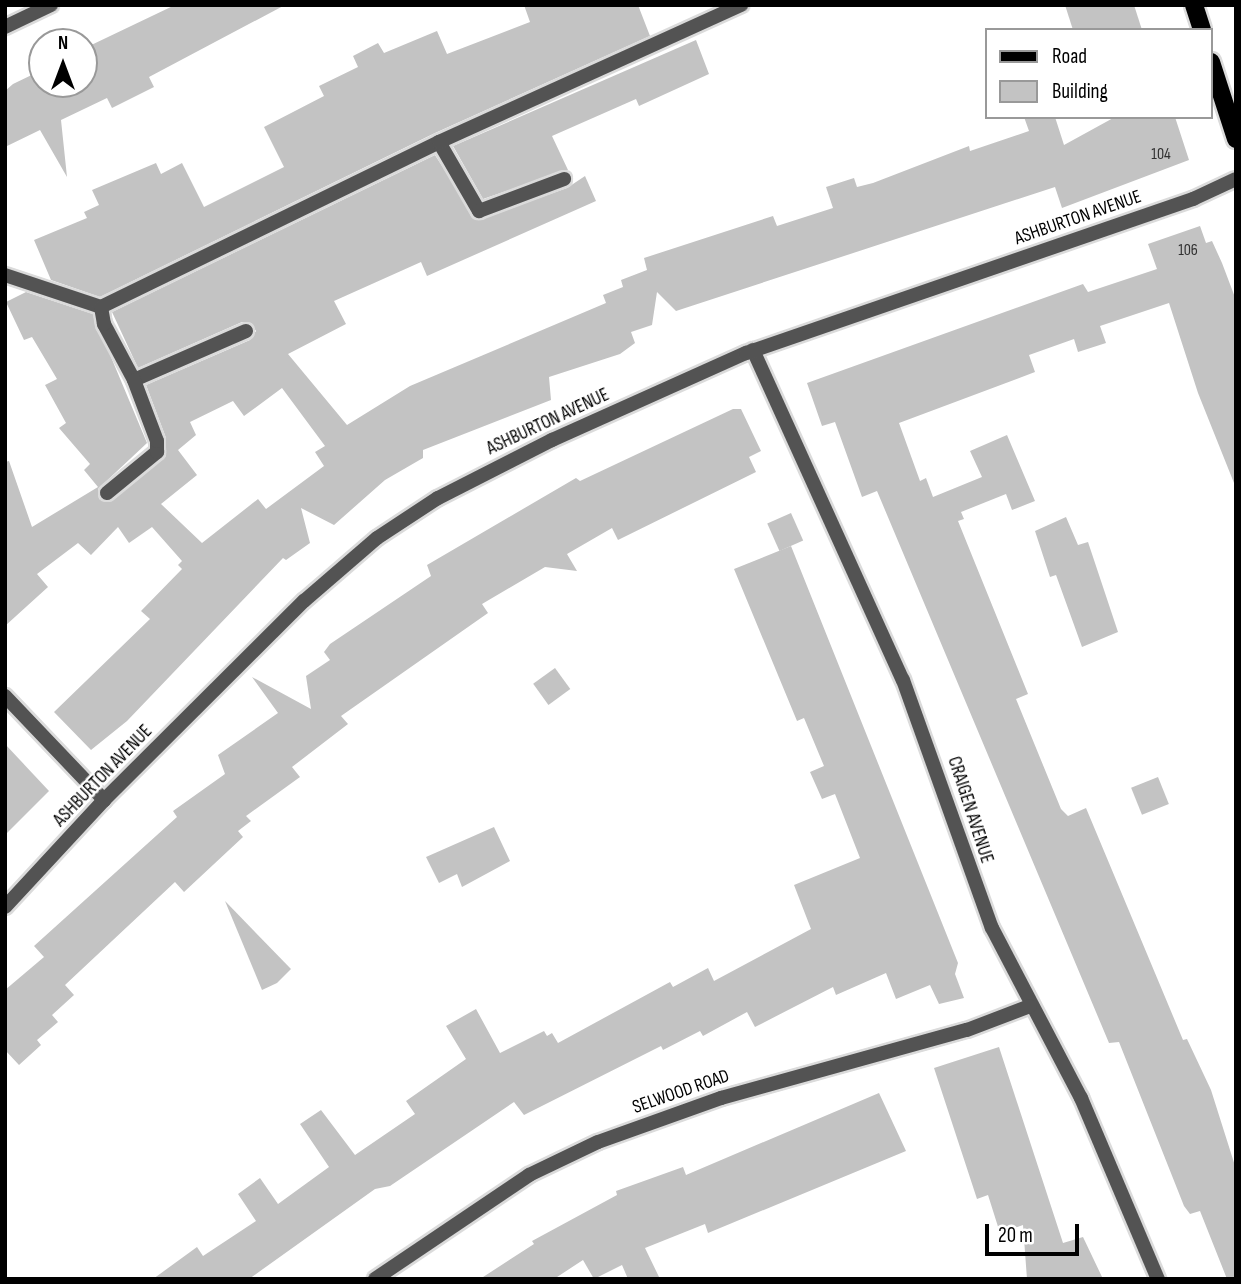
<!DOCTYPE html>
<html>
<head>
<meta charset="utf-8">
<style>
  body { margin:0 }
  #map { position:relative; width:1241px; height:1284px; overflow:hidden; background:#fff; font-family:"Sofia Sans Condensed",sans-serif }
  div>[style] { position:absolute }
  .building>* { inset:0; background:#c3c3c3; transform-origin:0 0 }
  .roads { filter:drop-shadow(2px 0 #dbdbdb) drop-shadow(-2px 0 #dbdbdb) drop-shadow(0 2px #dbdbdb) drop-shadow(0 -2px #dbdbdb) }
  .service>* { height:14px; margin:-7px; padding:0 7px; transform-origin:7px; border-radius:7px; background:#535353 }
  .minor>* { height:14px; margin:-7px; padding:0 7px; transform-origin:7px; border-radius:7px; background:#535353 }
  .tertiary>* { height:14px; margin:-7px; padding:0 7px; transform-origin:7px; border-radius:7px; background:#535353 }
  .primary>* { height:18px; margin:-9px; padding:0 9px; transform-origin:9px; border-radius:9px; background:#000 }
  span { translate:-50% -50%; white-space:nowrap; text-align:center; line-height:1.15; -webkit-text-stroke:5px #fff; paint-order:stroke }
  .number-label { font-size:16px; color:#313131 }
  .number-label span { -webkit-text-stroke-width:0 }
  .street-label { font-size:19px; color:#000 }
  .frame { position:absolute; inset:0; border:7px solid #000; pointer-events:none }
  .legend { position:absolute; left:985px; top:28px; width:228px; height:91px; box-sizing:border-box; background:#fff; border:2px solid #999; margin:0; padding:9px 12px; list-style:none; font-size:21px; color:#000 }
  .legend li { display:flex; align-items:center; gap:14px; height:35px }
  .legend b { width:35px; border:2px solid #999 }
  .north { position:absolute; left:28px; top:28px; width:70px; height:70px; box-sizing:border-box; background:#fff; border:2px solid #999; border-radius:50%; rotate:0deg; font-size:19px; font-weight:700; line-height:28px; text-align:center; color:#000 }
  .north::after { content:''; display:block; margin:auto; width:24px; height:32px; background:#000; clip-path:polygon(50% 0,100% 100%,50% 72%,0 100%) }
  .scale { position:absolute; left:985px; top:1224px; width:94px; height:32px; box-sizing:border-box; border:4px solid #000; border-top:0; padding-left:9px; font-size:21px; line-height:24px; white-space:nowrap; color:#000; -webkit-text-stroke:5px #fff; paint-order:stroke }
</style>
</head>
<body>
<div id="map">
  <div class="building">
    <div style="clip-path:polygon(175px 5px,285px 5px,149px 77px,154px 87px,112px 108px,107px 98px,61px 120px,67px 177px,40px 130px,5px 147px,5px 91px,13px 84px,42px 70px,42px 84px,84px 84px,85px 48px)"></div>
    <div style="clip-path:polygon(524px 5px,638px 5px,650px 36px,435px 133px,100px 297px,51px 280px,34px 240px,87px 218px,84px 212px,99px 205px,92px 190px,156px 163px,161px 174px,182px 163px,204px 207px,284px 167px,264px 127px,324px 96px,319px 86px,358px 67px,353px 56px,378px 43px,384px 53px,437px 31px,447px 54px,530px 22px)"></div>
    <div style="clip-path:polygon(1065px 5px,1134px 5px,1142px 30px,1073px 30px)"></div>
    <div style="clip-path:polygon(696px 40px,709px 74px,639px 106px,636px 99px,552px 136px,568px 170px,483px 199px,453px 146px)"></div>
    <div style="clip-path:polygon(evenodd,1024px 117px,1055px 117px,1064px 145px,1115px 117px,1175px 117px,1189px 160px,1062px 208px,1055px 187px,676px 311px,657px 292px,652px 325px,631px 332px,635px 343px,620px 354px,549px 377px,551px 400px,423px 450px,423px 458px,385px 480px,334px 525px,301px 508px,310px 543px,286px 560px,283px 558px,127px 721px,91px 750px,54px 712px,150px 619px,141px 611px,182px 569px,178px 565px,182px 561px,152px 527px,129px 543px,118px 527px,91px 555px,78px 543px,37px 574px,48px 587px,5px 626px,5px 462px,9px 461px,32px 527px,98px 487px,84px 470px,90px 464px,59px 428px,66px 423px,45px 385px,57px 379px,32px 337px,24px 340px,6px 302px,26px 292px,93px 314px,147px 443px,98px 489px,99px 499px,109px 502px,166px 456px,166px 438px,146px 385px,250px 340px,256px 331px,251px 323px,242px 322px,138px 368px,112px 312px,435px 155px,477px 220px,567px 188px,585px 176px,596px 201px,427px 276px,421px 262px,334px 301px,346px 324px,288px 354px,347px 425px,410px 386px,606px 303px,603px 295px,623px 287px,621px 280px,647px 270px,644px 258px,773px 216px,777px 226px,833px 208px,826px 187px,854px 178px,857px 187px,873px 183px,969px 146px,970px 151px,1029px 131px,1024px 117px,282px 388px,325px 446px,315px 452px,324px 466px,266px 509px,258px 499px,202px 543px,161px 504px,197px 475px,178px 450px,196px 435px,190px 422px,233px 401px,244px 416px,282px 388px)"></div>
    <div style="clip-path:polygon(1200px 226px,1206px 243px,1212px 241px,1222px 263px,1236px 300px,1236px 488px,1198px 393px,1169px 303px,1100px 326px,1106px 343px,1078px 352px,1074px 339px,1029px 355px,1035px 372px,899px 423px,920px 481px,926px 478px,933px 497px,982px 477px,970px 451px,1007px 435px,1035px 501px,1012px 510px,1006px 494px,961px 512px,964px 519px,958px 521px,1028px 694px,1016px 699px,1061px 809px,1068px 816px,1086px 808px,1183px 1040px,1187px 1039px,1211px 1090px,1236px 1169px,1236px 1279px,1227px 1279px,1200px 1211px,1190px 1214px,1184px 1206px,1119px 1042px,1109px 1043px,877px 491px,862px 497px,835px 422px,822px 426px,807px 383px,1083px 284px,1088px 292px,1157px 269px,1148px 244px)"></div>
    <div style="clip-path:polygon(733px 409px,741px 409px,761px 451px,749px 457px,756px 472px,618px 540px,612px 528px,567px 554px,577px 571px,545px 567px,482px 604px,488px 613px,341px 716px,348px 724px,292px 767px,300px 777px,246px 816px,251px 821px,238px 831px,243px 837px,184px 892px,175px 882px,65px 985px,74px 995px,52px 1015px,58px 1022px,37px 1040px,41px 1045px,19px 1065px,5px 1050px,5px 990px,44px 957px,34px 946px,177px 817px,173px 811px,225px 774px,218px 755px,278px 713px,252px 677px,311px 709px,306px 676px,330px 660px,324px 652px,330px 644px,431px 576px,427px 565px,576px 478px,580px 481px)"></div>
    <div style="left:791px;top:513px;width:30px;height:26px;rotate:66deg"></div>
    <div style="clip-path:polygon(1066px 517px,1078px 545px,1088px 542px,1118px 632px,1082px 647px,1056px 575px,1050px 577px,1035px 531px)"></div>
    <div style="clip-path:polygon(791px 546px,958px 963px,955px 974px,964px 998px,939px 1004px,930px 985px,896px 999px,886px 973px,836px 995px,833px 987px,755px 1027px,747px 1012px,703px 1036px,700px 1031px,663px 1050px,661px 1046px,524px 1115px,514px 1102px,390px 1186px,375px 1189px,249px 1279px,153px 1279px,197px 1247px,203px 1256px,256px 1221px,238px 1194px,260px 1178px,278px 1204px,329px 1167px,300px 1124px,321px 1110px,355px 1155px,415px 1114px,406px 1101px,466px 1059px,446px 1026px,476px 1009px,500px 1053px,544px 1031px,547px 1036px,552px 1033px,558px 1043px,670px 982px,673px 987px,708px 968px,714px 981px,811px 929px,794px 885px,860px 858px,835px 794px,822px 799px,810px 772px,824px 766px,804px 718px,797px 721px,734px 569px)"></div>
    <div style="left:555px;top:668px;width:26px;height:27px;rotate:54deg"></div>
    <div style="clip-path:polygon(5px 744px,49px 791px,5px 835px)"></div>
    <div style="left:1158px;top:777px;width:29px;height:29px;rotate:68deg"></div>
    <div style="clip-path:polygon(494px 827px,510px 861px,462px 887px,457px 874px,439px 883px,426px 857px)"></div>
    <div style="clip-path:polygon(225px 901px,291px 969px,277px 983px,262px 990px)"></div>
    <div style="clip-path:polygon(999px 1047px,1063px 1243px,1083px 1237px,1103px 1279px,1027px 1279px,1023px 1225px,1000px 1233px,988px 1195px,977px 1199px,934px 1068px)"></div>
    <div style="clip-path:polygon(879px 1093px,906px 1151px,708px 1233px,705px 1224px,645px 1248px,660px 1279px,628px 1279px,622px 1265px,594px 1279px,583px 1260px,554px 1279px,480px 1279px,534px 1244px,532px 1241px,617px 1195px,616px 1191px,683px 1167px,686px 1175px)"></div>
  </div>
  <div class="roads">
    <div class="service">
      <div style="left:439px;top:142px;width:80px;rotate:59.9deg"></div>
      <div style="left:479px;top:211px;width:91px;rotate:-20.6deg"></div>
      <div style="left:5px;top:275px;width:101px;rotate:18.4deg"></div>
      <div style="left:246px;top:331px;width:122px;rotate:156.4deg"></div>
      <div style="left:134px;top:380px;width:64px;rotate:-118.2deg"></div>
      <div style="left:104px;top:324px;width:17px;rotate:-100deg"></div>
      <div style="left:101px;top:307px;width:376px;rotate:-26deg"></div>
      <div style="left:439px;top:142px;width:332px;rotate:-24.4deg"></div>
      <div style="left:107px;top:493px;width:65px;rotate:-39.4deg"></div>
      <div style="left:157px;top:452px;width:11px;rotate:-90deg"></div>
      <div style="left:157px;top:441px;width:65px;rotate:-110.7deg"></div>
    </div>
    <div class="minor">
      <div style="left:753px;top:350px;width:362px;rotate:65.6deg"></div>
      <div style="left:903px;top:680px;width:263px;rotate:70.3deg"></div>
      <div style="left:992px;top:928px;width:192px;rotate:62.4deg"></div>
      <div style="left:1081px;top:1098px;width:197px;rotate:67deg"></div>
      <div style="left:5px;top:696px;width:144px;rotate:46.4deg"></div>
      <div style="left:5px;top:907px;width:146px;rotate:-47.2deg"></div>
      <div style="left:104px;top:800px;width:282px;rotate:-44.9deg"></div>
      <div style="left:304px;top:601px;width:96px;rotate:-40.8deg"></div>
      <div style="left:377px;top:538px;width:73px;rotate:-33.3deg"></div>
      <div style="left:438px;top:498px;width:128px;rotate:-27deg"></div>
      <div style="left:552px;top:440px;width:213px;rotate:-24.2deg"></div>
      <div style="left:746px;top:353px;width:473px;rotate:-19deg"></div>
      <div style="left:1193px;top:199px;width:47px;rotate:-24.9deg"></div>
      <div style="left:375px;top:1279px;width:186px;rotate:-34deg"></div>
      <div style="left:529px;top:1175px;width:76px;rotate:-25.6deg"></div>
      <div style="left:598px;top:1142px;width:131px;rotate:-19.7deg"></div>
      <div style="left:721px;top:1098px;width:255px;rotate:-15.5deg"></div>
      <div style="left:967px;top:1030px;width:67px;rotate:-20.9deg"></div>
    </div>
    <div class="tertiary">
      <div style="left:5px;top:27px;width:51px;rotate:-25.6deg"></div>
    </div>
    <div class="primary">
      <div style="left:1194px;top:5px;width:26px;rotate:72deg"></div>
      <div style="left:1211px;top:62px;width:81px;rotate:72deg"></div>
    </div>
  </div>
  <div class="number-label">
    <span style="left:1161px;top:155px">104</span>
    <span style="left:1188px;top:251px">106</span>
  </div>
  <div class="street-label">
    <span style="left:1078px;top:218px;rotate:-19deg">ASHBURTON AVENUE</span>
    <span style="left:548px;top:422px;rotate:-25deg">ASHBURTON AVENUE</span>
    <span style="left:103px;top:776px;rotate:-46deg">ASHBURTON AVENUE</span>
    <span style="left:970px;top:810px;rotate:72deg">CRAIGEN AVENUE</span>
    <span style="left:681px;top:1092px;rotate:-19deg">SELWOOD ROAD</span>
  </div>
  <div class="frame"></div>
  <ul class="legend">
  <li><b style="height:9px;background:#000"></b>Road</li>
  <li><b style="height:19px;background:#c3c3c3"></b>Building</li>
  </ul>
  <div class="north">N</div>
  <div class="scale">20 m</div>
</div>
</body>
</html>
